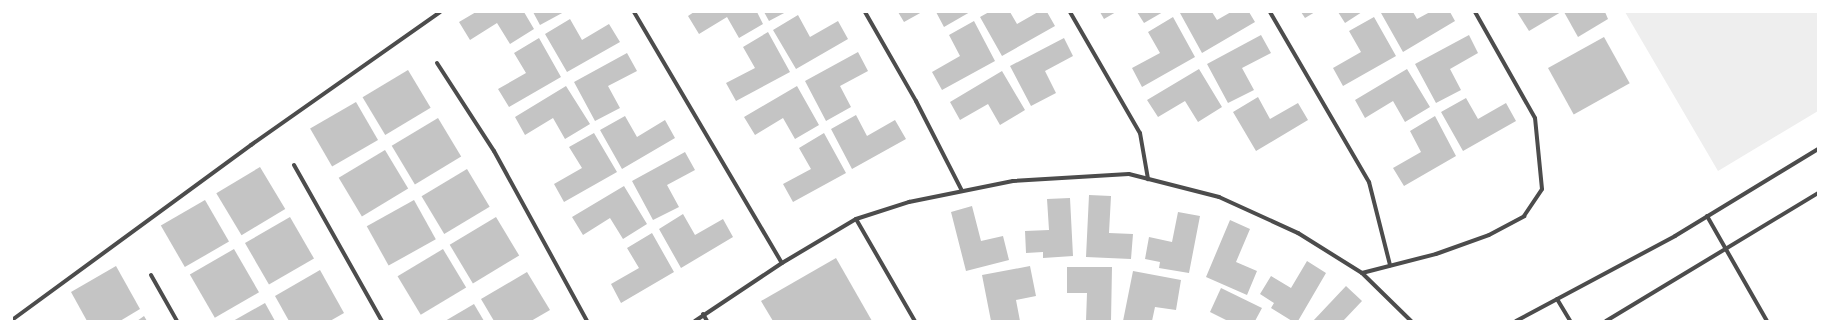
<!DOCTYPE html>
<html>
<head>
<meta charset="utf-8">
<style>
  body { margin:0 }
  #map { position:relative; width:1830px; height:333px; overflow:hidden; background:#fff; font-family:Georgia,serif }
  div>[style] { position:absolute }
  .green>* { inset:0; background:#eee }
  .building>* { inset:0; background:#c4c4c4; transform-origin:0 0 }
  .minor>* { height:4px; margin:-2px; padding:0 2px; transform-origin:2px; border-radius:2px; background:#4c4c4c }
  span { translate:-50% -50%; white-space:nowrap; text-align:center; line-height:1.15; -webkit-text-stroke:3px #fff; paint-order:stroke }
  .frame { position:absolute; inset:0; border:13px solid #fff; pointer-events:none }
</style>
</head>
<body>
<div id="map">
  <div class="green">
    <div style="clip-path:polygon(1625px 12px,1818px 12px,1818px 111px,1718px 171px)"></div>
  </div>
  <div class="building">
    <div style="clip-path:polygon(476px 12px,524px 12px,534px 29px,510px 44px,497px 23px,470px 40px,459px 22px)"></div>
    <div style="clip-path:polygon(533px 12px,564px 12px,540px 25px)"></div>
    <div style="clip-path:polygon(694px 12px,757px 12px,763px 24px,739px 38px,727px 17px,699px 34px,688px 16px)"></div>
    <div style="clip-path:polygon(764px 12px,786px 12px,769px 21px)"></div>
    <div style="clip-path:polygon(898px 12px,922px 12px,904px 22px)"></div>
    <div style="clip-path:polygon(936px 12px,970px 12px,944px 27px)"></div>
    <div style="clip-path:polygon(989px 12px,1010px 12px,1017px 24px,1038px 12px,1047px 12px,1055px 26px,1002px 56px,980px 17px)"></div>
    <div style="clip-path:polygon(1100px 12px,1116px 12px,1104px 19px)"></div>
    <div style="clip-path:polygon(1137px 12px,1163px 12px,1144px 23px)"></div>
    <div style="clip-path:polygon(1182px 12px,1212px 12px,1217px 20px,1231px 12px,1249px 12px,1255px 22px,1202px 53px,1180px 13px)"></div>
    <div style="clip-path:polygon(1301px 12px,1315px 12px,1305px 18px)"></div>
    <div style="clip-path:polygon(1338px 12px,1362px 12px,1345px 23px)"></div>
    <div style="clip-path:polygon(1413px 12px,1417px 19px,1430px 12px,1450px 12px,1455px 21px,1403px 52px,1381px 13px)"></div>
    <div style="clip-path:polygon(1517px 12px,1561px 12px,1529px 31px)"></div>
    <div style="clip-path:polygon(1564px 12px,1605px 12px,1608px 19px,1578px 37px)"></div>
    <div style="clip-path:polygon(798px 15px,810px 37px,838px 21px,848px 39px,796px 69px,773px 30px)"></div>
    <div style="clip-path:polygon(1173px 17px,1195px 57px,1142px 87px,1132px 68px,1160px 53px,1148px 32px)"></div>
    <div style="clip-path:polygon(1374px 17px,1396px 56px,1343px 86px,1333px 68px,1361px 52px,1349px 31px)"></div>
    <div style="clip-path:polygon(570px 19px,582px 40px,609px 24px,620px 42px,567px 72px,545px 34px)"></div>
    <div style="clip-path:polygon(974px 21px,995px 61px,942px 90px,932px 72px,960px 56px,949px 35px)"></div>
    <div style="clip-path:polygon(768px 32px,790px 72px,736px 101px,726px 83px,755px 68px,743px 47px)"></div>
    <div style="clip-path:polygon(1261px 35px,1271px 53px,1242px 68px,1254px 90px,1228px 103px,1207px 64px)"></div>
    <div style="clip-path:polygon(1469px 35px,1478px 53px,1450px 69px,1461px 90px,1436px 103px,1415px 64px)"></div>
    <div style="left:1604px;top:37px;width:53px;height:64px;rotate:61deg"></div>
    <div style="clip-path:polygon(539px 38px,561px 77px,509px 107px,498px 89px,526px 73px,514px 53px)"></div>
    <div style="clip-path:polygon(1064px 38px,1073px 56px,1045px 71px,1056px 93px,1031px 106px,1010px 66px)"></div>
    <div style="clip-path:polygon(858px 52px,868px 71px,840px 86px,851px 107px,826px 121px,805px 81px)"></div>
    <div style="clip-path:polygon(627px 53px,637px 71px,608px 86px,620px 108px,595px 121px,574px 82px)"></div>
    <div style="clip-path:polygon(1199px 69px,1222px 107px,1198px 122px,1185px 101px,1158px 117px,1147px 100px)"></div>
    <div style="clip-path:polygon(1407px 69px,1430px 107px,1405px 122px,1393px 101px,1365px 118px,1355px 100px)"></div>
    <div style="left:408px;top:70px;width:44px;height:53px;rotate:59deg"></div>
    <div style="clip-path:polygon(1002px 71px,1025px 110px,1000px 125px,988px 104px,960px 120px,950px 102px)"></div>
    <div style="clip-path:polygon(566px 86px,590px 124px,565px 139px,553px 118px,525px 135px,515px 117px)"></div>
    <div style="clip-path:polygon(797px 86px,819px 125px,795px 139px,783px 118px,755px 135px,744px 117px)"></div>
    <div style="clip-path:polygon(1258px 97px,1270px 119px,1298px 103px,1308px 120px,1256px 151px,1233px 112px)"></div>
    <div style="clip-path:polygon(1466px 98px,1478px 119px,1506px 103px,1516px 121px,1463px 151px,1441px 112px)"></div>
    <div style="left:356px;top:102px;width:44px;height:53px;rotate:60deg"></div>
    <div style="clip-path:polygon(856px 115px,867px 136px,895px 120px,906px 139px,852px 169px,831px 129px)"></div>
    <div style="clip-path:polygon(625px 116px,637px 137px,665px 120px,675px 138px,622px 169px,600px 130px)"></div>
    <div style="clip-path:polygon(1435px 116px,1456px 156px,1404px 186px,1393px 168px,1421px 152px,1410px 131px)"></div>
    <div style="left:438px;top:118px;width:45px;height:54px;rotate:59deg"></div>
    <div style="clip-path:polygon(594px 133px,617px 172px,564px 202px,554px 184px,582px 168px,569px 147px)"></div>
    <div style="clip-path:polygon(824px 133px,846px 173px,793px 202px,783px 184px,811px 169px,799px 148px)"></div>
    <div style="left:385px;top:150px;width:45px;height:54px;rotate:59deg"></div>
    <div style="clip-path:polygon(685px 152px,695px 170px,667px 185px,679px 207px,653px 220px,632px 181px)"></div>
    <div style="left:260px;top:167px;width:49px;height:51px;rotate:59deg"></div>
    <div style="left:467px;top:169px;width:44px;height:53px;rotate:59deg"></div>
    <div style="clip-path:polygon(624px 186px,647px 224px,623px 239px,610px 218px,583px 235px,572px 217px)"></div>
    <div style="clip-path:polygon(1089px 195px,1111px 196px,1109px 233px,1133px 234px,1131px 259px,1086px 257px)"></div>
    <div style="clip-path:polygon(1070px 198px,1073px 256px,1043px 258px,1043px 252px,1026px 253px,1025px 231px,1049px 230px,1047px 199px)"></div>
    <div style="left:205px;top:200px;width:48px;height:51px;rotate:60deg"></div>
    <div style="left:414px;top:200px;width:45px;height:54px;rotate:61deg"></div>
    <div style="clip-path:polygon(972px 206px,981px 241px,1003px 236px,1009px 260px,966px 271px,951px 212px)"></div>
    <div style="clip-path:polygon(1178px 212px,1200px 216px,1189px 273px,1159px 268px,1160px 262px,1145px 259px,1149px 237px,1172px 242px)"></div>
    <div style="clip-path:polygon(683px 214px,695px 235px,723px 219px,733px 237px,681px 268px,659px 229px)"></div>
    <div style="left:290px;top:217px;width:48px;height:52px;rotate:60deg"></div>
    <div style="left:496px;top:217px;width:45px;height:54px;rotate:59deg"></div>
    <div style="clip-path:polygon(1230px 220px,1250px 229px,1236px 262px,1257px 271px,1247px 295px,1206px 277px)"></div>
    <div style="clip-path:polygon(652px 233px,674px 272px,621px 303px,611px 284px,639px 268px,627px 248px)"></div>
    <div style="left:234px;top:249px;width:50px;height:51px;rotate:60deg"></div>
    <div style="left:443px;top:249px;width:45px;height:53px;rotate:59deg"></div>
    <div style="clip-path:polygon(836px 258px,872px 321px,773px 321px,761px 301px)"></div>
    <div style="clip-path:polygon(1307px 261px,1326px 273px,1298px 321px,1292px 321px,1271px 308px,1274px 303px,1260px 294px,1271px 276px,1291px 288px)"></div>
    <div style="clip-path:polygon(116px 266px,140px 309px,120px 321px,87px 321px,71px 292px)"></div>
    <div style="clip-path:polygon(1030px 266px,1036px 296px,1016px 300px,1020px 321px,991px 321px,982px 275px)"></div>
    <div style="clip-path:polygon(1067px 267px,1112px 267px,1111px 321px,1086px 321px,1087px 293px,1067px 293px)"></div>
    <div style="clip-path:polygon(320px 270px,344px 313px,330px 321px,289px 321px,275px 296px)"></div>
    <div style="clip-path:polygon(1133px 271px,1181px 280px,1176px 310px,1155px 307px,1152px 321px,1123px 321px)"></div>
    <div style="clip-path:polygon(527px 272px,550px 310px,531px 321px,494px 321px,481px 299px)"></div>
    <div style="clip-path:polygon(1346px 286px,1362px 301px,1343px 321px,1313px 321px)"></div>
    <div style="clip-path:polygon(1221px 288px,1262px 308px,1255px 321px,1228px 321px,1210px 312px)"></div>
    <div style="clip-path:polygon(265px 303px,275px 321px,233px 321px)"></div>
    <div style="clip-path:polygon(474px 304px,484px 321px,445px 321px)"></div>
    <div style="clip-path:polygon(144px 316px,147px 321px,137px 321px)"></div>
  </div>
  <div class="minor">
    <div style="left:634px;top:12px;width:291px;rotate:59.5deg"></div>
    <div style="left:865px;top:12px;width:103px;rotate:60.2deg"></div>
    <div style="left:916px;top:101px;width:101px;rotate:62.9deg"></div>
    <div style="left:1070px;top:12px;width:140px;rotate:60deg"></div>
    <div style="left:1140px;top:133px;width:47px;rotate:80.1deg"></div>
    <div style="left:1270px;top:12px;width:197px;rotate:59.8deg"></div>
    <div style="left:1369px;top:182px;width:86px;rotate:75.8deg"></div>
    <div style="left:437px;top:63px;width:105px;rotate:57.1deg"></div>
    <div style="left:494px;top:151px;width:194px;rotate:61.3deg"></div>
    <div style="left:294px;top:165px;width:179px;rotate:60.6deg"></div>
    <div style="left:1707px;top:216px;width:121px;rotate:60.3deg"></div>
    <div style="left:856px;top:219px;width:118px;rotate:60deg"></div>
    <div style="left:1362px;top:273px;width:76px;rotate:-14.4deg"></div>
    <div style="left:1436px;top:254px;width:56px;rotate:-19.7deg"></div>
    <div style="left:1489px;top:235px;width:40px;rotate:-28deg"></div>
    <div style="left:1524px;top:216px;width:32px;rotate:-56deg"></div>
    <div style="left:1542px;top:189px;width:71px;rotate:-95.6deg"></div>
    <div style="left:1535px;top:118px;width:122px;rotate:-119.5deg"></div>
    <div style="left:151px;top:275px;width:53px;rotate:60.5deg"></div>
    <div style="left:1557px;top:299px;width:26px;rotate:59deg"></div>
    <div style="left:703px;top:314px;width:8px;rotate:60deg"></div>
    <div style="left:12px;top:320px;width:296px;rotate:-36.2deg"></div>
    <div style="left:251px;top:145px;width:231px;rotate:-35.1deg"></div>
    <div style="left:695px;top:321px;width:105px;rotate:-33.7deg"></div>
    <div style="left:782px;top:263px;width:86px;rotate:-30.7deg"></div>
    <div style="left:856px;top:219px;width:56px;rotate:-17.8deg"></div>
    <div style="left:909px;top:202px;width:106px;rotate:-11.4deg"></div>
    <div style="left:1013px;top:181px;width:116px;rotate:-3.5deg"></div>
    <div style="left:1129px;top:174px;width:93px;rotate:14.3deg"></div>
    <div style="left:1219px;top:197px;width:87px;rotate:24.5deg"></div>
    <div style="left:1298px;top:233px;width:75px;rotate:32deg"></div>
    <div style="left:1362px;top:273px;width:69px;rotate:44.4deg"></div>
    <div style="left:1516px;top:321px;width:180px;rotate:-28.1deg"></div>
    <div style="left:1675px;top:236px;width:167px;rotate:-31.3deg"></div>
    <div style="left:1606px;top:321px;width:248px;rotate:-31.1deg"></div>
  </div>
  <div class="frame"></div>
</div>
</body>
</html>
